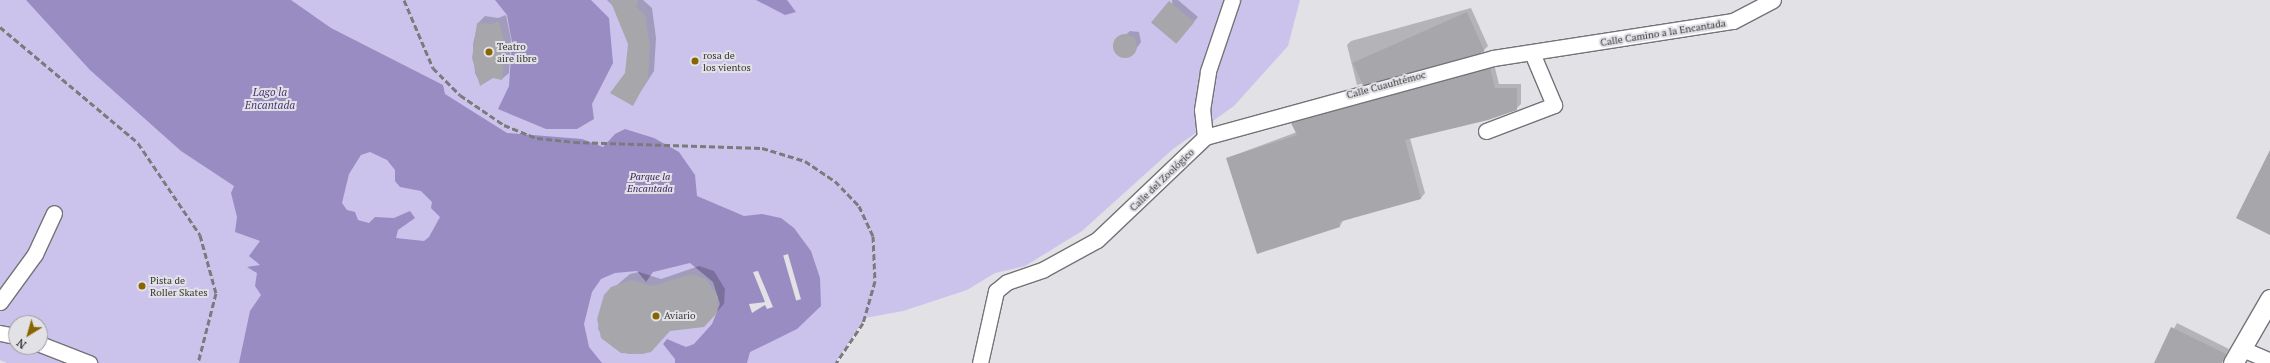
<!DOCTYPE html>
<html>
<head>
<meta charset="utf-8">
<style>
  body { margin:0 }
  #map { position:relative; width:2270px; height:363px; overflow:hidden; background:#e2e1e6; font-family:"PT Serif",serif }
  div>[style] { position:absolute }
  .green>* { inset:0; background:#cbc3eb }
  .water>* { inset:0; background:#998cc2 }
  .pier>* { inset:0; background:#e2e1e6; transform-origin:0 0 }
  .shadow>* { inset:0; background:#0003 }
  .building>* { inset:0; background:#a7a6ab; transform-origin:0 0 }
  .round { border-radius:50% }
  .roads { filter:drop-shadow(1px 0 #747378) drop-shadow(-1px 0 #747378) drop-shadow(0 1px #747378) drop-shadow(0 -1px #747378) }
  .minor>* { height:15px; margin:-7.5px; padding:0 7.5px; transform-origin:7.5px; border-radius:7.5px; background:#fff }
  .tertiary>* { height:19px; margin:-9.5px; padding:0 9.5px; transform-origin:9.5px; border-radius:9.5px; background:#fff }
  .rail>* { height:3px; margin-top:-1.5px; transform-origin:0; background:repeating-linear-gradient(90deg,#7b7a7d 0 6px,transparent 0 9px) }
  .dots>* { width:11px; height:11px; translate:-50% -50%; box-sizing:border-box; border:2px solid #e2e1e6; border-radius:50% }
  span { translate:-50% -50%; white-space:nowrap; text-align:center; line-height:1.15; -webkit-text-stroke:4px #e2e1e6; paint-order:stroke }
  .street-label { font-size:10px; color:#373638 }
  .poi-label { font-size:10px; color:#373638 }
  .left { translate:0 -50%; text-align:left }
  .park-label { font-size:10px; color:#361f60; font-style:italic }
  .water-label { font-size:11px; color:#483375; font-style:italic }
  .north { position:absolute; left:8px; top:315px; width:40px; height:40px; box-sizing:border-box; background:#e2e1e6; border:1px solid #9e9da0; border-radius:50%; rotate:217deg; font-size:11px; font-weight:700; line-height:16px; text-align:center; color:#373638 }
  .north::after { content:''; display:block; margin:auto; width:14px; height:18px; background:#886501; clip-path:polygon(50% 0,100% 100%,50% 72%,0 100%) }
</style>
</head>
<body>
<div id="map">
  <div class="green">
    <div style="clip-path:polygon(evenodd,0 0,1300px 0,1288px 46px,1234px 106px,1173px 149px,1082px 231px,1025px 266px,995px 273px,967px 290px,903px 311px,865px 318px,835px 363px,7px 363px,0 360px,0 0,16px 323px,40px 323px,40px 347px,16px 347px,16px 323px)"></div>
  </div>
  <div class="water">
    <div style="clip-path:polygon(evenodd,26px 0,291px 0,331px 28px,443px 85px,445px 94px,507px 133px,582px 139px,603px 147px,615px 134px,625px 129px,654px 138px,679px 152px,695px 175px,697px 196px,744px 216px,762px 214px,781px 218px,794px 228px,811px 251px,820px 278px,821px 306px,797px 329px,750px 352px,747px 363px,675px 363px,675px 359px,663px 344px,667px 339px,686px 347px,694px 344px,712px 324px,720px 304px,713px 282px,690px 263px,653px 272px,646px 282px,637px 271px,615px 273px,601px 279px,592px 292px,584px 324px,589px 347px,602px 363px,239px 363px,250px 311px,261px 295px,255px 286px,257px 273px,247px 267px,260px 265px,249px 256px,260px 241px,235px 232px,237px 217px,231px 193px,234px 186px,181px 151px,90px 70px,26px 0,370px 152px,387px 160px,395px 170px,395px 181px,400px 187px,421px 191px,432px 202px,431px 208px,440px 217px,429px 237px,424px 241px,396px 238px,398px 230px,415px 218px,410px 211px,394px 218px,375px 217px,369px 223px,358px 220px,355px 212px,347px 210px,342px 203px,349px 174px,361px 155px,370px 152px)"></div>
    <div style="clip-path:polygon(495px 0,591px 0,609px 18px,613px 63px,592px 104px,594px 119px,577px 129px,546px 129px,498px 109px,509px 86px,512px 42px,507px 15px)"></div>
    <div style="clip-path:polygon(756px 0,787px 0,796px 12px,785px 15px)"></div>
  </div>
  <div class="pier">
    <div style="left:788px;top:254px;width:47px;height:5px;rotate:74deg"></div>
    <div style="clip-path:polygon(758px 271px,773px 307px,767px 309px,765px 305px,752px 313px,749px 304px,765px 302px,753px 272px)"></div>
  </div>
  <div class="shadow">
    <div style="clip-path:polygon(607px 0,643px 0,652px 8px,656px 38px,654px 71px,632px 105px,626px 73px,629px 44px,615px 8px)"></div>
    <div style="clip-path:polygon(1172px 0,1178px 0,1198px 17px,1176px 42px)"></div>
    <div style="clip-path:polygon(1471px 8px,1488px 46px,1484px 50px,1357px 85px,1347px 45px,1351px 41px)"></div>
    <div style="clip-path:polygon(506px 15px,511px 39px,509px 73px,502px 79px,492px 77px,481px 85px,475px 73px,473px 44px,478px 23px,485px 16px,498px 18px)"></div>
    <div style="clip-path:polygon(1130px 31px,1139px 32px,1141px 42px,1131px 56px,1125px 57px,1118px 55px,1114px 45px)"></div>
    <div style="clip-path:polygon(1494px 64px,1499px 84px,1521px 84px,1521px 104px,1516px 109px,1410px 138px,1425px 193px,1421px 198px,1344px 219px,1340px 226px,1227px 158px,1297px 132px,1292px 123px,1296px 119px)"></div>
    <div style="clip-path:polygon(699px 266px,714px 271px,725px 289px,724px 304px,704px 326px,670px 330px,642px 353px,629px 354px,614px 348px,598px 329px,605px 295px,630px 274px,639px 272px,661px 279px)"></div>
    <div style="clip-path:polygon(2177px 323px,2229px 349px,2221px 363px,2155px 363px)"></div>
  </div>
  <div class="building">
    <div style="clip-path:polygon(610px 0,638px 0,636px 7px,645px 15px,650px 45px,648px 78px,633px 106px,610px 93px,625px 73px,628px 44px)"></div>
    <div style="left:1169px;top:1px;width:33px;height:28px;rotate:40deg"></div>
    <div style="left:1467px;top:12px;width:43px;height:125px;rotate:66deg"></div>
    <div style="clip-path:polygon(499px 21px,505px 46px,502px 80px,493px 78px,480px 86px,472px 58px,477px 23px,491px 24px)"></div>
    <div class="round" style="left:1113px;top:34px;width:24px;height:24px"></div>
    <div style="clip-path:polygon(1490px 68px,1495px 88px,1517px 88px,1517px 110px,1488px 120px,1405px 140px,1421px 199px,1339px 222px,1340px 227px,1257px 254px,1226px 158px,1297px 135px,1291px 123px)"></div>
    <div style="clip-path:polygon(2270px 150px,2270px 235px,2236px 218px)"></div>
    <div style="clip-path:polygon(691px 274px,706px 279px,718px 297px,717px 313px,704px 327px,670px 331px,651px 352px,642px 354px,621px 353px,601px 338px,597px 319px,604px 295px,611px 287px,631px 280px,653px 286px)"></div>
    <div style="clip-path:polygon(2171px 327px,2226px 354px,2222px 363px,2154px 363px)"></div>
  </div>
  <div class="roads">
    <div class="minor">
      <div style="left:1486px;top:131px;width:73px;rotate:-20.9deg"></div>
      <div style="left:1554px;top:105px;width:56px;rotate:-112.9deg"></div>
      <div style="left:1205px;top:137px;width:299px;rotate:-15.3deg"></div>
      <div style="left:1493px;top:58px;width:243px;rotate:-8.8deg"></div>
      <div style="left:1733px;top:21px;width:45px;rotate:-27.7deg"></div>
      <div style="left:0;top:302px;width:59px;rotate:-53.9deg"></div>
      <div style="left:35px;top:254px;width:45px;rotate:-65.1deg"></div>
      <div style="left:0;top:333px;width:16px;rotate:11deg"></div>
      <div style="left:40px;top:344px;width:53px;rotate:21.2deg"></div>
      <div style="left:2240px;top:348px;width:33px;rotate:23deg"></div>
      <div style="left:980px;top:363px;width:74px;rotate:-77.5deg"></div>
      <div style="left:996px;top:291px;width:14px;rotate:-39deg"></div>
      <div style="left:1007px;top:282px;width:39px;rotate:-19deg"></div>
      <div style="left:1044px;top:269px;width:60px;rotate:-28.7deg"></div>
      <div style="left:1097px;top:240px;width:149px;rotate:-43.6deg"></div>
      <div style="left:1205px;top:137px;width:27px;rotate:-96deg"></div>
      <div style="left:1202px;top:110px;width:39px;rotate:-81deg"></div>
      <div style="left:1208px;top:71px;width:75px;rotate:-71.3deg"></div>
    </div>
    <div class="tertiary">
      <div style="left:2233px;top:363px;width:74px;rotate:-60deg"></div>
    </div>
  </div>
  <div class="rail">
    <div style="left:404px;top:0;width:74px;rotate:66.9deg"></div>
    <div style="left:433px;top:68px;width:38px;rotate:45deg"></div>
    <div style="left:460px;top:95px;width:53px;rotate:34.3deg"></div>
    <div style="left:504px;top:125px;width:35px;rotate:22deg"></div>
    <div style="left:537px;top:138px;width:37px;rotate:6deg"></div>
    <div style="left:574px;top:142px;width:188px;rotate:1.8deg"></div>
    <div style="left:762px;top:148px;width:45px;rotate:16.8deg"></div>
    <div style="left:805px;top:161px;width:36px;rotate:34deg"></div>
    <div style="left:835px;top:181px;width:35px;rotate:46deg"></div>
    <div style="left:859px;top:206px;width:33px;rotate:65deg"></div>
    <div style="left:873px;top:236px;width:45px;rotate:87.5deg"></div>
    <div style="left:875px;top:281px;width:44px;rotate:105.9deg"></div>
    <div style="left:863px;top:323px;width:48px;rotate:124deg"></div>
    <div style="left:0;top:27px;width:180px;rotate:40deg"></div>
    <div style="left:138px;top:143px;width:111px;rotate:56deg"></div>
    <div style="left:200px;top:235px;width:60px;rotate:74.6deg"></div>
    <div style="left:216px;top:293px;width:72px;rotate:104.4deg"></div>
  </div>
  <div class="dots">
    <div style="left:489px;top:52px;background:#886501"></div>
    <div style="left:695px;top:61px;background:#886501"></div>
    <div style="left:142px;top:286px;background:#886501"></div>
    <div style="left:656px;top:316px;background:#886501"></div>
  </div>
  <div class="street-label">
    <span style="left:1663px;top:33px;rotate:-9deg">Calle Camino a la Encantada</span>
    <span style="left:1386px;top:85px;rotate:-15deg">Calle Cuauhtémoc</span>
    <span style="left:1162px;top:180px;rotate:-44deg">Calle del Zoológico</span>
  </div>
  <div class="poi-label">
    <span class="left" style="left:497px;top:52px">Teatro<br>aire libre</span>
    <span class="left" style="left:703px;top:61px">rosa de<br>los vientos</span>
    <span class="left" style="left:150px;top:286px">Pista de<br>Roller Skates</span>
    <span class="left" style="left:664px;top:316px">Aviario</span>
  </div>
  <div class="park-label">
    <span style="left:650px;top:182px">Parque la<br>Encantada</span>
  </div>
  <div class="water-label">
    <span style="left:270px;top:99px">Lago la<br>Encantada</span>
  </div>
  <div class="north">N</div>
</div>
</body>
</html>
